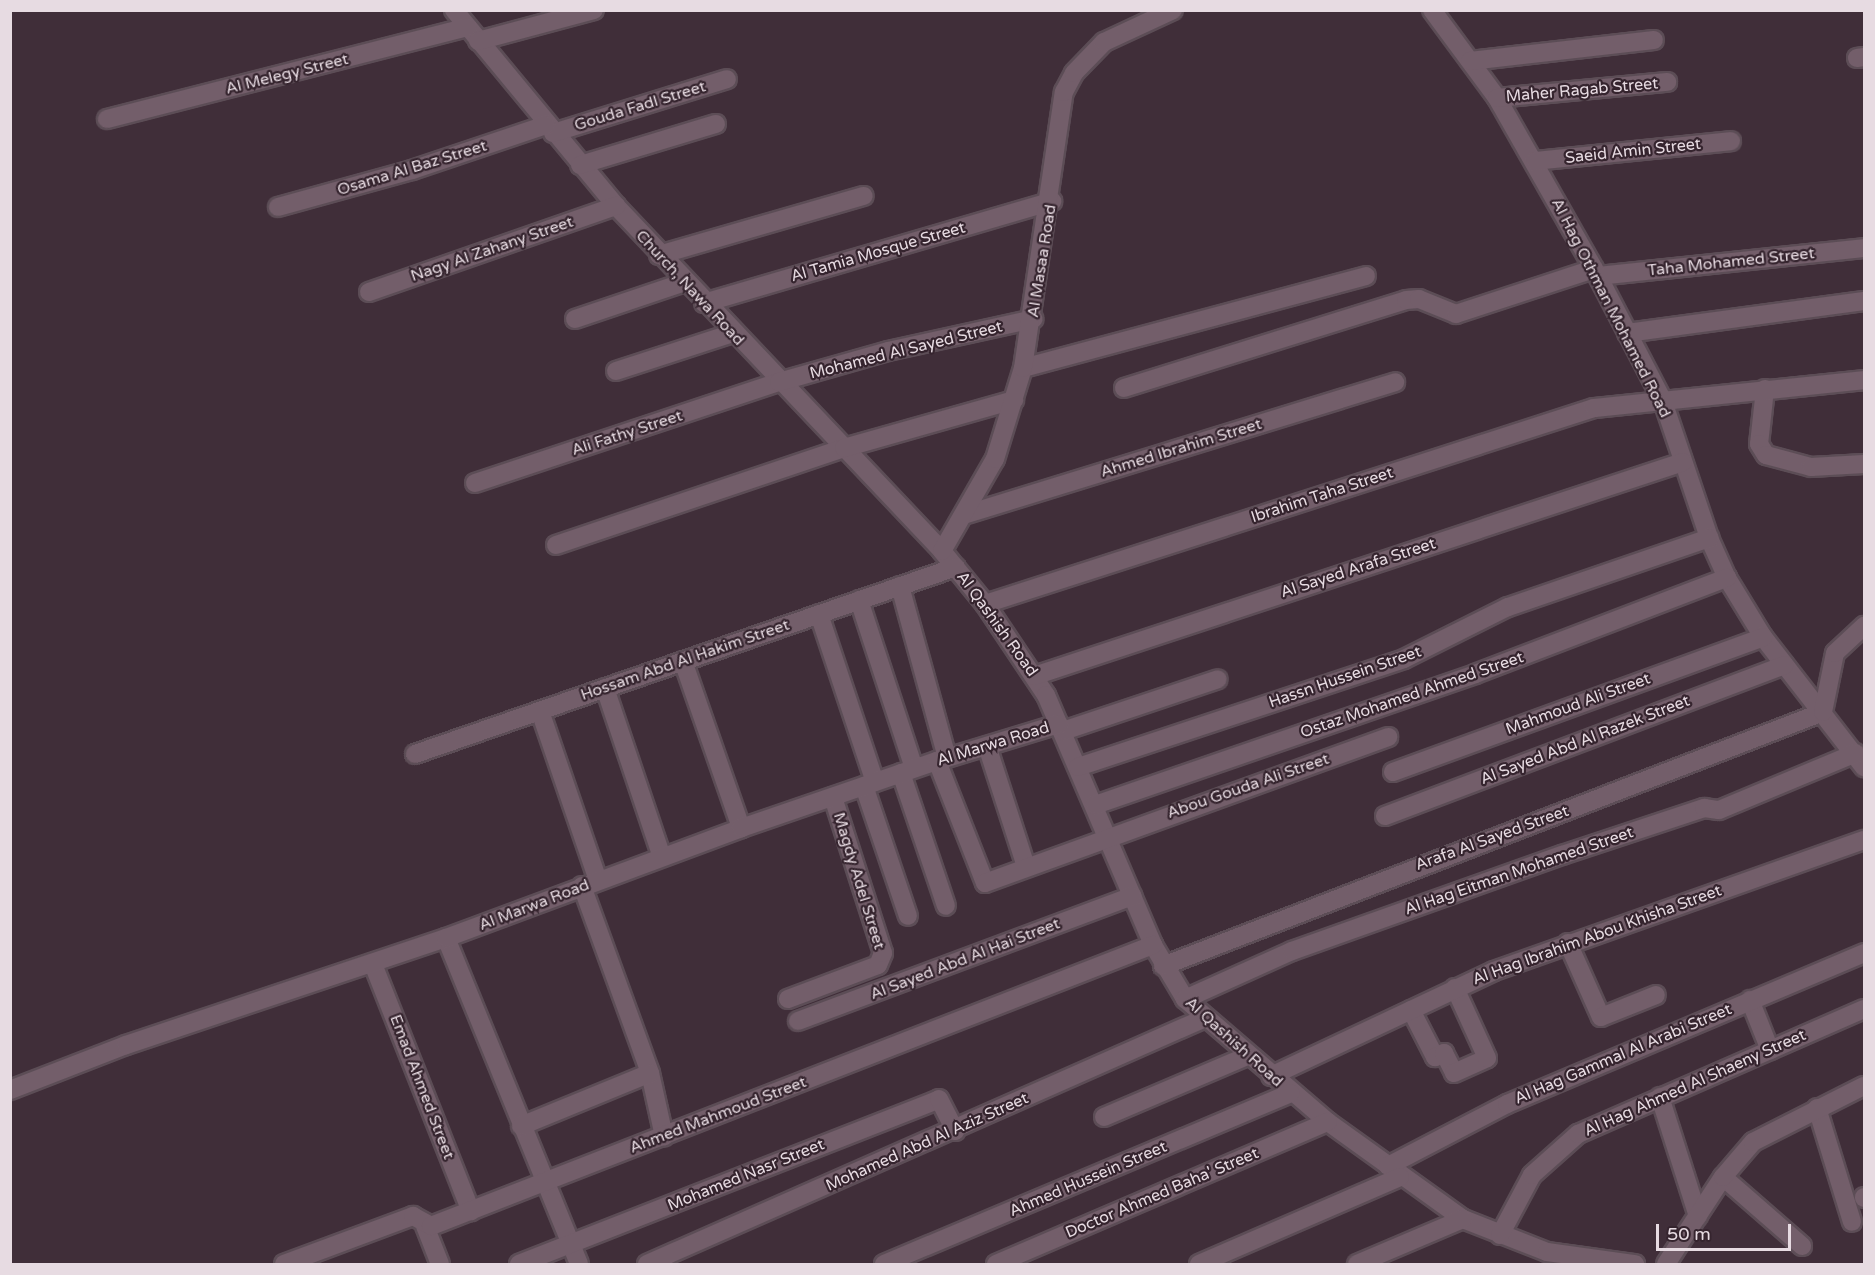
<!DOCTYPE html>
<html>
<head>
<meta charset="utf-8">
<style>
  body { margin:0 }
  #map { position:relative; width:1875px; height:1275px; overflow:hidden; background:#402e39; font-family:"Varela Round",sans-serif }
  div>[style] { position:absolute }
  .roads { filter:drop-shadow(2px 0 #5c4d56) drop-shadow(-2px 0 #5c4d56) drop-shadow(0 2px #5c4d56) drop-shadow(0 -2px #5c4d56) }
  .minor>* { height:18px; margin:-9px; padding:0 9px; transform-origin:9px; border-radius:9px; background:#735e6a }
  span { translate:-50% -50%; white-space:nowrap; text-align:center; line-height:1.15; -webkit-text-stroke:4.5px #35242e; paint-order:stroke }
  .street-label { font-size:16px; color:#e7dbe2 }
  .frame { position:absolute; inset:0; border:12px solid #e7dbe2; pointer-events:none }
  .scale { position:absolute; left:1656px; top:1224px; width:135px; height:27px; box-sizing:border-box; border:3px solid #e7dbe2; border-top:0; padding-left:8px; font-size:18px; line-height:21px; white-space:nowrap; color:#e7dbe2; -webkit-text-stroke:4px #35242e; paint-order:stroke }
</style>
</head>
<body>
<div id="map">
  <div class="roads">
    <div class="minor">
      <div style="left:454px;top:10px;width:254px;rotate:50.4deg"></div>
      <div style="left:616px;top:206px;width:475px;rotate:46.6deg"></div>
      <div style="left:942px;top:551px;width:68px;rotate:50.9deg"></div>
      <div style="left:985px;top:604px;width:110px;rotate:56.2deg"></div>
      <div style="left:1046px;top:695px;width:272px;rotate:66.8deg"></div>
      <div style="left:1153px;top:945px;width:63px;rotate:59.3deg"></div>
      <div style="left:1185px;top:999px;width:189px;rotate:40.7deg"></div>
      <div style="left:1328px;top:1122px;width:166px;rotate:35.7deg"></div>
      <div style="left:1463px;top:1219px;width:90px;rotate:21.4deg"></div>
      <div style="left:1547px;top:1252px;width:89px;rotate:7.8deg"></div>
      <div style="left:1432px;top:10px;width:109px;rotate:53.5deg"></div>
      <div style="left:1497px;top:98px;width:205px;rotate:60.4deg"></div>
      <div style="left:1598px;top:276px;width:141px;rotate:62.5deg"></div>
      <div style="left:1663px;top:401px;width:145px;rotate:71.4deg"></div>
      <div style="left:1709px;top:538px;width:44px;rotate:65.8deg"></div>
      <div style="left:1727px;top:578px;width:69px;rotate:58.6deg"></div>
      <div style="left:1763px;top:637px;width:165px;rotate:52.2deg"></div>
      <div style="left:478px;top:41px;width:120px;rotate:-15deg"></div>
      <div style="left:1857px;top:58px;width:7px;rotate:-8deg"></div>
      <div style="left:1470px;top:61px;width:185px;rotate:-6.5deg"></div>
      <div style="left:1497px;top:98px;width:171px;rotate:-5.4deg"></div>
      <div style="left:107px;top:119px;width:372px;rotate:-14.3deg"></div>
      <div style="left:553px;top:133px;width:182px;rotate:-17.2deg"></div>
      <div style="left:1535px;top:161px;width:197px;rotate:-5.8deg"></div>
      <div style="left:580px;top:165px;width:142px;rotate:-16.8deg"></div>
      <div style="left:278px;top:207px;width:139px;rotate:-15.4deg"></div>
      <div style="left:412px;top:170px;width:141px;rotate:-18.6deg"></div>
      <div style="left:659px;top:255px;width:213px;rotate:-16.1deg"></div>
      <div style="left:1598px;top:276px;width:267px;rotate:-6deg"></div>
      <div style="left:369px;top:292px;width:262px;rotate:-19.2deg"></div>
      <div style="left:704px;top:303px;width:363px;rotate:-16.3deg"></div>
      <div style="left:575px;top:319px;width:116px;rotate:-18.6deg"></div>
      <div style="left:1627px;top:333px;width:239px;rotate:-7.7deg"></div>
      <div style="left:1023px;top:368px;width:355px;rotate:-15deg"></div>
      <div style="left:616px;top:371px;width:123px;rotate:-18deg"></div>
      <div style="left:1124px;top:388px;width:295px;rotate:-17.3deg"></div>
      <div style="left:1406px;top:300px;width:13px;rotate:-4deg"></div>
      <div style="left:1419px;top:299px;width:40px;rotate:22deg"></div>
      <div style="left:1456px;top:314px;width:145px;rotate:-18.1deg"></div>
      <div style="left:1765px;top:389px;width:55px;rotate:96.2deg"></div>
      <div style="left:1759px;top:444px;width:13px;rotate:58deg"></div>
      <div style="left:1766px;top:455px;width:47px;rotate:14.9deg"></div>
      <div style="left:1811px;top:467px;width:53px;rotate:-3.2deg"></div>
      <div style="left:475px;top:483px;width:320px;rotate:-18.4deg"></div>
      <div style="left:779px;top:382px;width:113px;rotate:-15.9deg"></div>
      <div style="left:888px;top:351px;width:149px;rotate:-12.4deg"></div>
      <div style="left:967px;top:514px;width:448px;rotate:-17.1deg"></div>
      <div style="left:556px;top:545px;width:304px;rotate:-18.6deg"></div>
      <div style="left:844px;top:448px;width:177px;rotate:-15.8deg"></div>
      <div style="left:942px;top:551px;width:106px;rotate:-60.1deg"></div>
      <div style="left:995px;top:459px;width:95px;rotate:-72.9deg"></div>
      <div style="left:1023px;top:368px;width:279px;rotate:-81.6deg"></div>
      <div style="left:1064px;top:92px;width:21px;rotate:-62deg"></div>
      <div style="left:1074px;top:73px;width:43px;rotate:-45.9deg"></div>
      <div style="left:1104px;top:42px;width:76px;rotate:-24.9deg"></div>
      <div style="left:900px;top:586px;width:178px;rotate:74.7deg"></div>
      <div style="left:859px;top:600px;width:177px;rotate:71.9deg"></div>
      <div style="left:985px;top:604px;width:640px;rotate:-17.84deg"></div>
      <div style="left:1594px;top:408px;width:271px;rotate:-5.9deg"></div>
      <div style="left:819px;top:614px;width:177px;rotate:71.6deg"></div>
      <div style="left:683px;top:661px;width:177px;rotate:70.8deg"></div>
      <div style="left:1034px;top:676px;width:683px;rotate:-18.25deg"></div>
      <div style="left:605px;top:688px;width:178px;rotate:71.4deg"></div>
      <div style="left:540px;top:711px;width:179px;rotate:71.1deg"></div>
      <div style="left:1063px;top:731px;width:163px;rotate:-18.5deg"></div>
      <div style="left:987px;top:746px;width:127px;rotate:72.1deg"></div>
      <div style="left:415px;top:754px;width:572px;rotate:-19.07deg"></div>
      <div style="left:937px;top:761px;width:131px;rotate:68.5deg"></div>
      <div style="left:985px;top:883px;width:429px;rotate:-19.9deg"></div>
      <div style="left:1078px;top:767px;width:343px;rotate:-18.3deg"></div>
      <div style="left:1404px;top:659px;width:116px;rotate:-26.6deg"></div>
      <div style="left:1508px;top:607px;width:213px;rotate:-18.9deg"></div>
      <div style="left:1393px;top:772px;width:394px;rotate:-20deg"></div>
      <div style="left:901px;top:773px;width:140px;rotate:71.3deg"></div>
      <div style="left:864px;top:786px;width:137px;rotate:71.3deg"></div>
      <div style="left:1095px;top:805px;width:402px;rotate:-19deg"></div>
      <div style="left:1475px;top:674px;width:270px;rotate:-20.9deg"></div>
      <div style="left:1385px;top:816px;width:427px;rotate:-20.7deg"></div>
      <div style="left:582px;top:886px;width:199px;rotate:70deg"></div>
      <div style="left:650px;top:1073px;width:65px;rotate:77.5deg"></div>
      <div style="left:446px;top:938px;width:352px;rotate:67.8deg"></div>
      <div style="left:1568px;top:943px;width:81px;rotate:66deg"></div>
      <div style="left:1601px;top:1017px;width:59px;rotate:-21.8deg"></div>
      <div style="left:373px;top:964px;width:266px;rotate:68.4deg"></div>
      <div style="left:1163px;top:966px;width:707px;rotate:-21.05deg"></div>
      <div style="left:1823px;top:712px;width:60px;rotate:-78.5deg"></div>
      <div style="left:1835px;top:653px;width:40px;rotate:-43deg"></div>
      <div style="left:788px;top:999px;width:96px;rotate:-20.7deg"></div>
      <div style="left:878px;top:965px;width:13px;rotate:-67deg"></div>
      <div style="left:883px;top:953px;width:164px;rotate:-107.8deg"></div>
      <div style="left:1185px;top:999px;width:117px;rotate:-24.2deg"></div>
      <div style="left:1292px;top:951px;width:287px;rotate:-19.6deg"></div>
      <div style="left:1562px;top:855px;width:150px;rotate:-18.3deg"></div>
      <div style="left:1704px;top:808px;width:15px;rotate:8deg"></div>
      <div style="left:1719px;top:810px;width:148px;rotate:-22.6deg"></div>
      <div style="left:1750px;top:1000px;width:54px;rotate:68.2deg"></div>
      <div style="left:1411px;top:1010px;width:53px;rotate:62.9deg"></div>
      <div style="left:1435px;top:1057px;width:10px;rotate:-24deg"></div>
      <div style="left:1444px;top:1053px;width:22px;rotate:63deg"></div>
      <div style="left:1454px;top:1073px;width:36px;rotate:-24deg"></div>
      <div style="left:1487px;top:1058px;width:77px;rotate:-114.6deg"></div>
      <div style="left:798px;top:1021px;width:357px;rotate:-20.5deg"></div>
      <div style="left:1271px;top:1076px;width:246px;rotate:-25.2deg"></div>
      <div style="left:1494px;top:971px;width:393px;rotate:-19.5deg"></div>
      <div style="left:10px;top:1090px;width:124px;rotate:-21.2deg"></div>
      <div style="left:126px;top:1045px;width:337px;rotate:-18.5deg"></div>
      <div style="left:446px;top:938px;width:315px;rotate:-20.4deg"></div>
      <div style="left:741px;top:828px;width:207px;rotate:-18.9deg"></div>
      <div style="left:937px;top:761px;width:127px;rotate:-16.9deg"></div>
      <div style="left:1660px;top:1097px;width:125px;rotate:72.3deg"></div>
      <div style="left:1817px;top:1108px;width:119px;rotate:72.9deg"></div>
      <div style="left:1104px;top:1117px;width:155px;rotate:-23.1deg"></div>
      <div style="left:521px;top:1126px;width:139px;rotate:-22.3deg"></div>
      <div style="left:1388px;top:1166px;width:134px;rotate:-27.5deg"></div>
      <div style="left:1507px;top:1104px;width:388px;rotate:-22.9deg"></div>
      <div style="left:1723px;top:1177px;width:105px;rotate:41.1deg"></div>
      <div style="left:1864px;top:1197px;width:1px;rotate:90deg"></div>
      <div style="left:425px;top:1226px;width:41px;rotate:68.5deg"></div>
      <div style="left:1500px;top:1235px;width:68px;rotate:-61.9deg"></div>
      <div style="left:1532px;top:1175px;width:62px;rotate:-41.7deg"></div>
      <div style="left:1578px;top:1134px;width:312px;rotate:-23.6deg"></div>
      <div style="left:284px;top:1264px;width:138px;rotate:-20.4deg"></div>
      <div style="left:413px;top:1216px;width:21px;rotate:29deg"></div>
      <div style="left:431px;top:1226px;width:775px;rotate:-21.27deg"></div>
      <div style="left:519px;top:1264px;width:451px;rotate:-21.4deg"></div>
      <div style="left:939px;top:1099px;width:36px;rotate:63deg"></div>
      <div style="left:647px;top:1264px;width:610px;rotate:-23.79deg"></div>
      <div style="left:884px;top:1264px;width:441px;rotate:-22.8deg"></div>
      <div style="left:996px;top:1264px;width:361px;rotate:-23.2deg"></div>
      <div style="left:1199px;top:1264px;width:219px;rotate:-23.4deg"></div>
      <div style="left:1357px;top:1264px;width:115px;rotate:-23deg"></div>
      <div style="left:1666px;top:1264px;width:104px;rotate:-56.8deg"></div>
      <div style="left:1723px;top:1177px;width:46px;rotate:-49.4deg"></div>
      <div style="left:1753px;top:1142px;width:124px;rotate:-26.8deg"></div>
    </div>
  </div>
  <div class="street-label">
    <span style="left:287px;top:74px;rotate:-14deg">Al Melegy Street</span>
    <span style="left:1582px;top:90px;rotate:-5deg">Maher Ragab Street</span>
    <span style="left:640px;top:106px;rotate:-17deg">Gouda Fadl Street</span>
    <span style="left:1633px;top:151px;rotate:-6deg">Saeid Amin Street</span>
    <span style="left:412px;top:168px;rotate:-17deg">Osama Al Baz Street</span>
    <span style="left:492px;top:249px;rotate:-19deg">Nagy Al Zahany Street</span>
    <span style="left:878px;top:252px;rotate:-16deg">Al Tamia Mosque Street</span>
    <span style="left:1042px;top:261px;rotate:-81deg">Al Masaa Road</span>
    <span style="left:1731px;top:262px;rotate:-6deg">Taha Mohamed Street</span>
    <span style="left:690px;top:288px;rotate:47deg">Church, Nawa Road</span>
    <span style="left:1611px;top:308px;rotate:63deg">Al Hag Othman Mohamed Road</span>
    <span style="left:906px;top:350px;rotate:-14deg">Mohamed Al Sayed Street</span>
    <span style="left:627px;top:433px;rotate:-18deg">Ali Fathy Street</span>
    <span style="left:1181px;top:448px;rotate:-17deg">Ahmed Ibrahim Street</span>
    <span style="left:1322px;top:495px;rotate:-18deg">Ibrahim Taha Street</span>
    <span style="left:1358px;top:568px;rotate:-18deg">Al Sayed Arafa Street</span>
    <span style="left:997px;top:624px;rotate:54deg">Al Qashish Road</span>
    <span style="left:685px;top:660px;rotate:-19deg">Hossam Abd Al Hakim Street</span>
    <span style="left:1345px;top:677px;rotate:-19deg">Hassn Hussein Street</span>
    <span style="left:1412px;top:695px;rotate:-19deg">Ostaz Mohamed Ahmed Street</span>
    <span style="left:1578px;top:704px;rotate:-20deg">Mahmoud Ali Street</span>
    <span style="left:1585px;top:740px;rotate:-21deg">Al Sayed Abd Al Razek Street</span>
    <span style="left:993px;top:744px;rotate:-17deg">Al Marwa Road</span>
    <span style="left:1248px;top:786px;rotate:-19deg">Abou Gouda Ali Street</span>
    <span style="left:1492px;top:838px;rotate:-20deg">Arafa Al Sayed Street</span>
    <span style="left:1519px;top:871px;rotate:-19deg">Al Hag Eitman Mohamed Street</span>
    <span style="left:859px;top:881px;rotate:73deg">Magdy Adel Street</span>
    <span style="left:534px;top:905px;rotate:-21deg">Al Marwa Road</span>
    <span style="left:1597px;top:935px;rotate:-20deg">Al Hag Ibrahim Abou Khisha Street</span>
    <span style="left:965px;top:959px;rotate:-21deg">Al Sayed Abd Al Hai Street</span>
    <span style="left:1234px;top:1042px;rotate:42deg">Al Qashish Road</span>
    <span style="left:1623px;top:1054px;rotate:-23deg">Al Hag Gammal Al Arabi Street</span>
    <span style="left:1695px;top:1083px;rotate:-24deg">Al Hag Ahmed Al Shaeny Street</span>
    <span style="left:422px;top:1087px;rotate:69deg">Emad Ahmed Street</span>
    <span style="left:718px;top:1115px;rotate:-21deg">Ahmed Mahmoud Street</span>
    <span style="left:927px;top:1142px;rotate:-24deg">Mohamed Abd Al Aziz Street</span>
    <span style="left:746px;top:1175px;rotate:-22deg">Mohamed Nasr Street</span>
    <span style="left:1088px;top:1179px;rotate:-23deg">Ahmed Hussein Street</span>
    <span style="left:1162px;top:1193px;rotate:-23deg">Doctor Ahmed Baha' Street</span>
  </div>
  <div class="frame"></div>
  <div class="scale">50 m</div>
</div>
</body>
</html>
